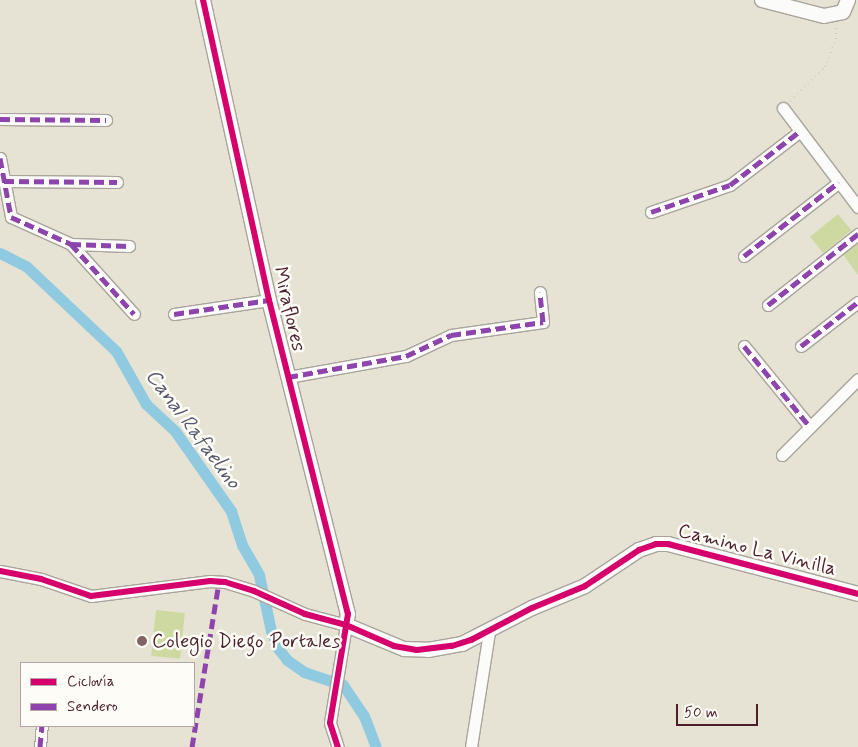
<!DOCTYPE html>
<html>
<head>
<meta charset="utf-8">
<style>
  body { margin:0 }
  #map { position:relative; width:858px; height:747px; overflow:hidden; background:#e6e3d4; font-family:Mynerve,sans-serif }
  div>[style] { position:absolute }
  .green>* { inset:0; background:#cdd9a0; transform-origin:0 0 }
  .canal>* { height:11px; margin:-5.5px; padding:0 5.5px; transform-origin:5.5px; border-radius:5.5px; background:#90cae1 }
  .path>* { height:2px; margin-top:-1px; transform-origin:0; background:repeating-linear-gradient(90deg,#cdcac7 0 1px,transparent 0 5px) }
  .roads { filter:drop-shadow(1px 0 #aaa39b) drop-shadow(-1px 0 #aaa39b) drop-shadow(0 1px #aaa39b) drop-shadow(0 -1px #aaa39b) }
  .minor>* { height:11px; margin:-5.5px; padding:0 5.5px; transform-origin:5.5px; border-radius:5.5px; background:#fbfbf9 }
  .tertiary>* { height:14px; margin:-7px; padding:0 7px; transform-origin:7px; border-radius:7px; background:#fbfbf9 }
  .quiet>* { height:5px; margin-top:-2.5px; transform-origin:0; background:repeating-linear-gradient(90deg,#8e44ad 0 10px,transparent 0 15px) }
  .cycleway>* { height:6px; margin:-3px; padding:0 3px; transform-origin:3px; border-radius:3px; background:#d6006c }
  .dots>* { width:14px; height:14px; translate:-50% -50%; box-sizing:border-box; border:2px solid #fdfcf7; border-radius:50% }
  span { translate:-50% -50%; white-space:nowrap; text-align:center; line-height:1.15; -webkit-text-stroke:5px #fdfcf7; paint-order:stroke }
  .street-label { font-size:20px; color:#4a1f2b }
  .poi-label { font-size:20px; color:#4a1f2b }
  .left { translate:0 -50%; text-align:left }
  .water-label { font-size:21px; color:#56576d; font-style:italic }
  .legend { position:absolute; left:20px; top:662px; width:175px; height:65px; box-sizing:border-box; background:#fdfcf7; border:1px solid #b5a4a5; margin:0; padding:6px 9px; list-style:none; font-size:15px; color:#4a1f2b }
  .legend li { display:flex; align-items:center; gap:10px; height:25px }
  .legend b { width:25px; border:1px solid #b5a4a5 }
  .scale { position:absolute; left:676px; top:704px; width:82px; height:22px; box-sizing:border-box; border:2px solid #4a1f2b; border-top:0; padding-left:6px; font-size:15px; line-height:18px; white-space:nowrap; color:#4a1f2b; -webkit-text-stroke:4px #fdfcf7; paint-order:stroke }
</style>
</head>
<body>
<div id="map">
  <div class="green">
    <div style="left:838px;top:214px;width:21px;height:36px;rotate:51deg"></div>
    <div style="clip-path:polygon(858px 239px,858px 275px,842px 253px)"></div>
    <div style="left:156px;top:610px;width:29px;height:46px;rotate:6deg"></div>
  </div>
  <div class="canal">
    <div style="left:0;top:253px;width:29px;rotate:27deg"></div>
    <div style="left:26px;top:266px;width:124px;rotate:43.4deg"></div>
    <div style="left:116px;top:351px;width:61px;rotate:60.5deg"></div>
    <div style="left:146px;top:404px;width:40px;rotate:43deg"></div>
    <div style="left:175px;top:431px;width:98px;rotate:55deg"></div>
    <div style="left:231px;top:511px;width:36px;rotate:72deg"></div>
    <div style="left:242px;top:545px;width:34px;rotate:60deg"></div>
    <div style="left:259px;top:575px;width:57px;rotate:77.9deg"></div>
    <div style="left:271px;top:631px;width:17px;rotate:69deg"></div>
    <div style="left:277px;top:647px;width:16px;rotate:52deg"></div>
    <div style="left:287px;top:660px;width:21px;rotate:35deg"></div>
    <div style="left:304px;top:672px;width:41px;rotate:18.4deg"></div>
    <div style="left:343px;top:685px;width:37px;rotate:56deg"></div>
    <div style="left:364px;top:716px;width:33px;rotate:69deg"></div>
  </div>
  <div class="path">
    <div style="left:790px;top:101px;width:49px;rotate:-44.2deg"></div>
    <div style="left:825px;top:67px;width:30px;rotate:-69deg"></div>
    <div style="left:836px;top:39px;width:14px;rotate:-90deg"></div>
  </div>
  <div class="roads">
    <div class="minor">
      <div style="left:783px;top:108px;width:124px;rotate:52.9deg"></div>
      <div style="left:0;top:119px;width:106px;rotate:0.5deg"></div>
      <div style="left:0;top:158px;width:60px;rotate:79.4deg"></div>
      <div style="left:11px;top:217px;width:66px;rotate:24.2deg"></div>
      <div style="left:71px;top:244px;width:58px;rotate:2deg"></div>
      <div style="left:4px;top:181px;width:113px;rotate:0.5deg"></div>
      <div style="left:651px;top:212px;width:83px;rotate:-18.9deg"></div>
      <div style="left:730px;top:185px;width:88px;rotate:-37.6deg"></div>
      <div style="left:71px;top:244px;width:94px;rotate:48deg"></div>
      <div style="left:744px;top:256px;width:120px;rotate:-37.9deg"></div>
      <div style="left:768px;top:305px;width:115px;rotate:-38.3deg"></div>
      <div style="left:174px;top:314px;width:96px;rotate:-8.4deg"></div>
      <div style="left:744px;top:346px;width:104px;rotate:50.8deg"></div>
      <div style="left:801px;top:346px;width:72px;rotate:-37.7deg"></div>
      <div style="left:288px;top:377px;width:120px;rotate:-10.1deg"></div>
      <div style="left:406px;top:356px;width:50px;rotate:-25deg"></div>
      <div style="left:451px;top:335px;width:93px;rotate:-8deg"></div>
      <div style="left:543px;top:322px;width:30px;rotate:-96deg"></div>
      <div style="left:782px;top:455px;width:107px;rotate:-45deg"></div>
      <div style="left:0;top:571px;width:42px;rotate:11deg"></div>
      <div style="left:41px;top:579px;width:53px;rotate:18.8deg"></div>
      <div style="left:91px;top:596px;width:120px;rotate:-7.2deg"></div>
      <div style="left:210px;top:581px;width:15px;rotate:4deg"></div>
      <div style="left:225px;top:582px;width:30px;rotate:17deg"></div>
      <div style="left:254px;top:591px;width:56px;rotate:24.3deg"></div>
      <div style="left:305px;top:614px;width:42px;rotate:15deg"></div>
      <div style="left:346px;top:625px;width:99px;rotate:99.3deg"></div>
      <div style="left:330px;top:723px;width:25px;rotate:72deg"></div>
      <div style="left:40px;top:747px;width:21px;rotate:-85deg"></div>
      <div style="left:471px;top:747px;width:116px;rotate:-81.1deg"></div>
    </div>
    <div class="tertiary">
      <div style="left:203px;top:0;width:307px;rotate:77.6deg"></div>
      <div style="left:269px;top:300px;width:324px;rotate:75.9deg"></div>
      <div style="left:348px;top:614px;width:11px;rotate:100deg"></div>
      <div style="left:346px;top:625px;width:63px;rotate:22.5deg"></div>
      <div style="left:404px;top:649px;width:24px;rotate:2deg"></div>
      <div style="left:428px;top:650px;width:35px;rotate:-10deg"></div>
      <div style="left:462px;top:644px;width:79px;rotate:-27.2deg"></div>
      <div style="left:532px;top:608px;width:57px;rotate:-22.5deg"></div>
      <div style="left:585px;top:586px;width:65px;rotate:-33.7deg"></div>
      <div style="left:639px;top:550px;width:18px;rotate:-19deg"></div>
      <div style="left:656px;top:544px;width:12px"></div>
      <div style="left:668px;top:544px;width:196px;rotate:14.7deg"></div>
      <div style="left:762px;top:0;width:64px;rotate:14.5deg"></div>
      <div style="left:824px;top:16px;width:19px;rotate:-12deg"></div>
      <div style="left:843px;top:12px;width:13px;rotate:-67deg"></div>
    </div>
  </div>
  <div class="quiet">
    <div style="left:0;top:119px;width:106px;rotate:0.5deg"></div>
    <div style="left:0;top:158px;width:60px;rotate:79.4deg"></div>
    <div style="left:11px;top:217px;width:66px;rotate:24.2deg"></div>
    <div style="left:71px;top:244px;width:58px;rotate:2deg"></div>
    <div style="left:4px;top:181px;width:113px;rotate:0.5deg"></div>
    <div style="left:651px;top:212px;width:83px;rotate:-18.9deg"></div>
    <div style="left:730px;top:185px;width:88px;rotate:-37.6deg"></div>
    <div style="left:71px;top:244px;width:94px;rotate:48deg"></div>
    <div style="left:744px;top:256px;width:120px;rotate:-37.9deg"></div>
    <div style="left:768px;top:305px;width:115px;rotate:-38.3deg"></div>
    <div style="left:174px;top:314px;width:96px;rotate:-8.4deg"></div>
    <div style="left:744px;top:346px;width:104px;rotate:50.8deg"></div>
    <div style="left:801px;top:346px;width:72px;rotate:-37.7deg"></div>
    <div style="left:288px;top:377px;width:120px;rotate:-10.1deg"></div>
    <div style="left:406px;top:356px;width:50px;rotate:-25deg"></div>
    <div style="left:451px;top:335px;width:93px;rotate:-8deg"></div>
    <div style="left:543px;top:322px;width:30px;rotate:-96deg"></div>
    <div style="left:40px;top:747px;width:21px;rotate:-85deg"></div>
    <div style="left:192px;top:747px;width:167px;rotate:-80.7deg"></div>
  </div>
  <div class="cycleway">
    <div style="left:203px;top:0;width:307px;rotate:77.6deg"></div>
    <div style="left:269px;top:300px;width:324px;rotate:75.9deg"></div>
    <div style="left:348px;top:614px;width:110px;rotate:99.4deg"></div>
    <div style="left:330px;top:723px;width:25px;rotate:72deg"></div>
    <div style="left:0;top:571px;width:42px;rotate:11deg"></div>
    <div style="left:41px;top:579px;width:53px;rotate:18.8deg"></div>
    <div style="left:91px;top:596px;width:120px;rotate:-7.2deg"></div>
    <div style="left:210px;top:581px;width:15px;rotate:4deg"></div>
    <div style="left:225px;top:582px;width:30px;rotate:17deg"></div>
    <div style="left:254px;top:591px;width:56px;rotate:24.3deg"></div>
    <div style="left:305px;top:614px;width:42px;rotate:15deg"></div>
    <div style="left:346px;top:625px;width:52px;rotate:23.6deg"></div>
    <div style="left:394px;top:646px;width:23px;rotate:10deg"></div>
    <div style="left:417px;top:650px;width:35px;rotate:-7deg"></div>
    <div style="left:452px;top:646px;width:20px;rotate:-18deg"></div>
    <div style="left:471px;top:640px;width:69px;rotate:-27.7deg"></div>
    <div style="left:532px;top:608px;width:57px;rotate:-22.5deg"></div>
    <div style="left:585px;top:586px;width:65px;rotate:-33.7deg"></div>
    <div style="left:639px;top:550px;width:18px;rotate:-19deg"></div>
    <div style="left:656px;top:544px;width:12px"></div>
    <div style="left:668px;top:544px;width:196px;rotate:14.7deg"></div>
  </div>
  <div class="dots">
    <div style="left:142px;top:641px;background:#816466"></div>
  </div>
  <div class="street-label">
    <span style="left:289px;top:309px;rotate:77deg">Miraflores</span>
    <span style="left:757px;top:550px;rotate:14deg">Camino La Vinilla</span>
  </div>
  <div class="poi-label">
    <span class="left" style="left:152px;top:641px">Colegio Diego Portales</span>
  </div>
  <div class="water-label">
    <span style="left:193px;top:429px;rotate:53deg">Canal Rafaelino</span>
  </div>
  <ul class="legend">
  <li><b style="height:6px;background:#d6006c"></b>Ciclovía</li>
  <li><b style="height:6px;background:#8e44ad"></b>Sendero</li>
  </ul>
  <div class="scale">50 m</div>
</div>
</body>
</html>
